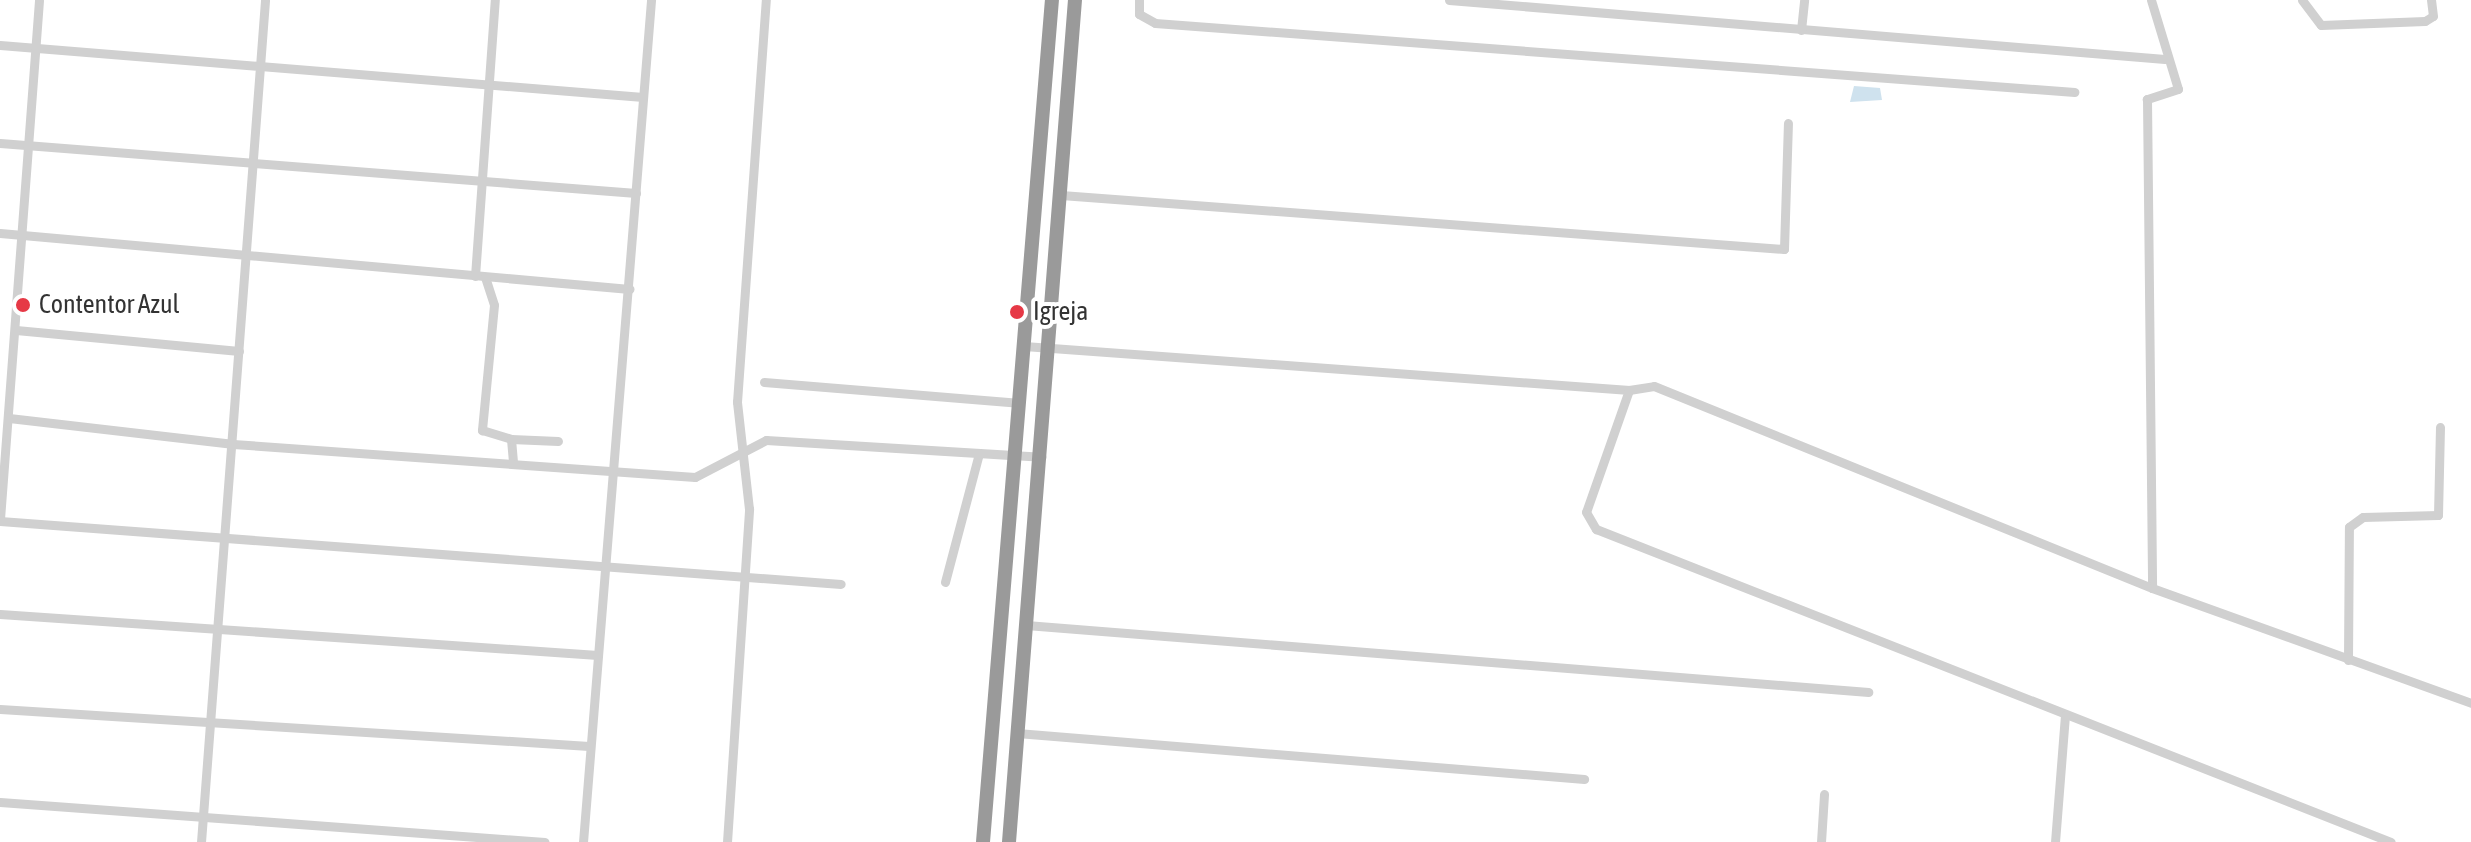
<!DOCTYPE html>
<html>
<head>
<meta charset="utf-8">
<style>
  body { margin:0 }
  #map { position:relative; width:2471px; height:842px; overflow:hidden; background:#fff; font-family:"Asap Condensed",sans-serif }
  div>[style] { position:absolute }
  .water>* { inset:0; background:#cfe2ee }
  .minor>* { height:9px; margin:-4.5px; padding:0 4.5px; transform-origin:4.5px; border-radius:4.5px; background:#d0d0d0 }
  .highway>* { height:14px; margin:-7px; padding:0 7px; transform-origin:7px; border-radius:7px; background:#9a9a9a }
  .dots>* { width:22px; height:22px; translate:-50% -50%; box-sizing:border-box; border:4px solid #fff; border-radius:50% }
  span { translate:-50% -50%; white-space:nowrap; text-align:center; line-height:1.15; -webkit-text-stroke:8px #fff; paint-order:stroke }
  .poi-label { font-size:26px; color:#333 }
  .left { translate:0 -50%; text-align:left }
</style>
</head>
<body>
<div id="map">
  <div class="water">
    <div style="clip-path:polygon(1854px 86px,1880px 88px,1882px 100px,1850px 102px)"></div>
  </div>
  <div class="minor">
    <div style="left:1139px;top:0;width:14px;rotate:90deg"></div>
    <div style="left:1139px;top:14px;width:18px;rotate:29deg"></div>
    <div style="left:1155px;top:23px;width:922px;rotate:4.29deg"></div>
    <div style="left:1449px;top:0;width:718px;rotate:4.71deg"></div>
    <div style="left:2151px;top:0;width:93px;rotate:73.1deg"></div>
    <div style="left:2178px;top:89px;width:33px;rotate:162deg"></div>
    <div style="left:2147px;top:99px;width:489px;rotate:89.4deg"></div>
    <div style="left:2302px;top:0;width:31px;rotate:53deg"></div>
    <div style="left:2321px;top:25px;width:104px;rotate:-2.2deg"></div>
    <div style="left:2425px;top:21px;width:9px;rotate:-32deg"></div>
    <div style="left:2433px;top:16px;width:16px;rotate:-97deg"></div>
    <div style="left:1801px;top:30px;width:30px;rotate:-84deg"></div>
    <div style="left:0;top:45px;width:645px;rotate:4.62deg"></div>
    <div style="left:0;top:143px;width:638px;rotate:4.5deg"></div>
    <div style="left:1061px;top:195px;width:725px;rotate:4.27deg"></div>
    <div style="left:1784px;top:249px;width:126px;rotate:-88.2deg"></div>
    <div style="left:0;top:233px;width:632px;rotate:5.08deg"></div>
    <div style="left:475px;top:276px;width:277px;rotate:-85.9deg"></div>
    <div style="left:485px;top:277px;width:29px;rotate:72deg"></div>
    <div style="left:494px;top:305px;width:126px;rotate:95.5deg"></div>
    <div style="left:482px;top:430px;width:30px;rotate:17deg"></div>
    <div style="left:511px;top:439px;width:25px;rotate:85deg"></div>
    <div style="left:16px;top:330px;width:224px;rotate:5.4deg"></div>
    <div style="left:1024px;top:346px;width:607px;rotate:4.16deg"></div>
    <div style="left:1629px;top:390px;width:25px;rotate:-9deg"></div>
    <div style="left:1654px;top:386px;width:537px;rotate:22.08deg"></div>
    <div style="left:2152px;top:588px;width:339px;rotate:19.8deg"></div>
    <div style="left:764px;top:382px;width:256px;rotate:4.7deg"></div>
    <div style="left:1629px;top:390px;width:129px;rotate:109.4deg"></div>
    <div style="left:1586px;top:512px;width:20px;rotate:60deg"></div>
    <div style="left:1596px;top:529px;width:854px;rotate:21.49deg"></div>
    <div style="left:9px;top:418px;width:226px;rotate:6.6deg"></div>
    <div style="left:233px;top:444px;width:463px;rotate:4.1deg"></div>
    <div style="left:695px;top:477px;width:80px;rotate:-27.5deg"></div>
    <div style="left:766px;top:440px;width:276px;rotate:3.5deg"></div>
    <div style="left:511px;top:439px;width:47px;rotate:2.4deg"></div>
    <div style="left:0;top:519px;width:520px;rotate:-85.7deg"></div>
    <div style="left:0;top:521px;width:843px;rotate:4.28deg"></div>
    <div style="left:945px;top:582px;width:133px;rotate:-75.2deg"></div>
    <div style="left:0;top:614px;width:599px;rotate:3.92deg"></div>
    <div style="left:1026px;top:625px;width:845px;rotate:4.55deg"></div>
    <div style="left:2348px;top:660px;width:133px;rotate:-89.6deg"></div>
    <div style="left:2349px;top:527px;width:17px;rotate:-36deg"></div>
    <div style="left:2363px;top:517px;width:75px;rotate:-1.5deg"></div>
    <div style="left:2438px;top:515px;width:88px;rotate:-88.7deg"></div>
    <div style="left:0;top:709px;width:590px;rotate:3.59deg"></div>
    <div style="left:1017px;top:733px;width:569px;rotate:4.64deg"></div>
    <div style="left:0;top:802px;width:546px;rotate:4.2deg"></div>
    <div style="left:201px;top:842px;width:844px;rotate:-85.65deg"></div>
    <div style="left:583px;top:842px;width:845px;rotate:-85.38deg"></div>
    <div style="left:727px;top:842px;width:334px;rotate:-86.2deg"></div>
    <div style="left:749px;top:509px;width:108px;rotate:-96.4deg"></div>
    <div style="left:737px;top:402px;width:403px;rotate:-85.9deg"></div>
    <div style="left:1821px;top:842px;width:48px;rotate:-86.4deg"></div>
    <div style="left:2055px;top:842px;width:127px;rotate:-85.5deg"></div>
  </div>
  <div class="highway">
    <div style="left:983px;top:842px;width:845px;rotate:-85.32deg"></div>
    <div style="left:1009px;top:842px;width:845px;rotate:-85.52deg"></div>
  </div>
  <div class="dots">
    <div style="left:23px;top:305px;background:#e63946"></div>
    <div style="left:1017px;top:312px;background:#e63946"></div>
  </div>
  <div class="poi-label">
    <span class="left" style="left:39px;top:305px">Contentor Azul</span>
    <span class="left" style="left:1033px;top:312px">Igreja</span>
  </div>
</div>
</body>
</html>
